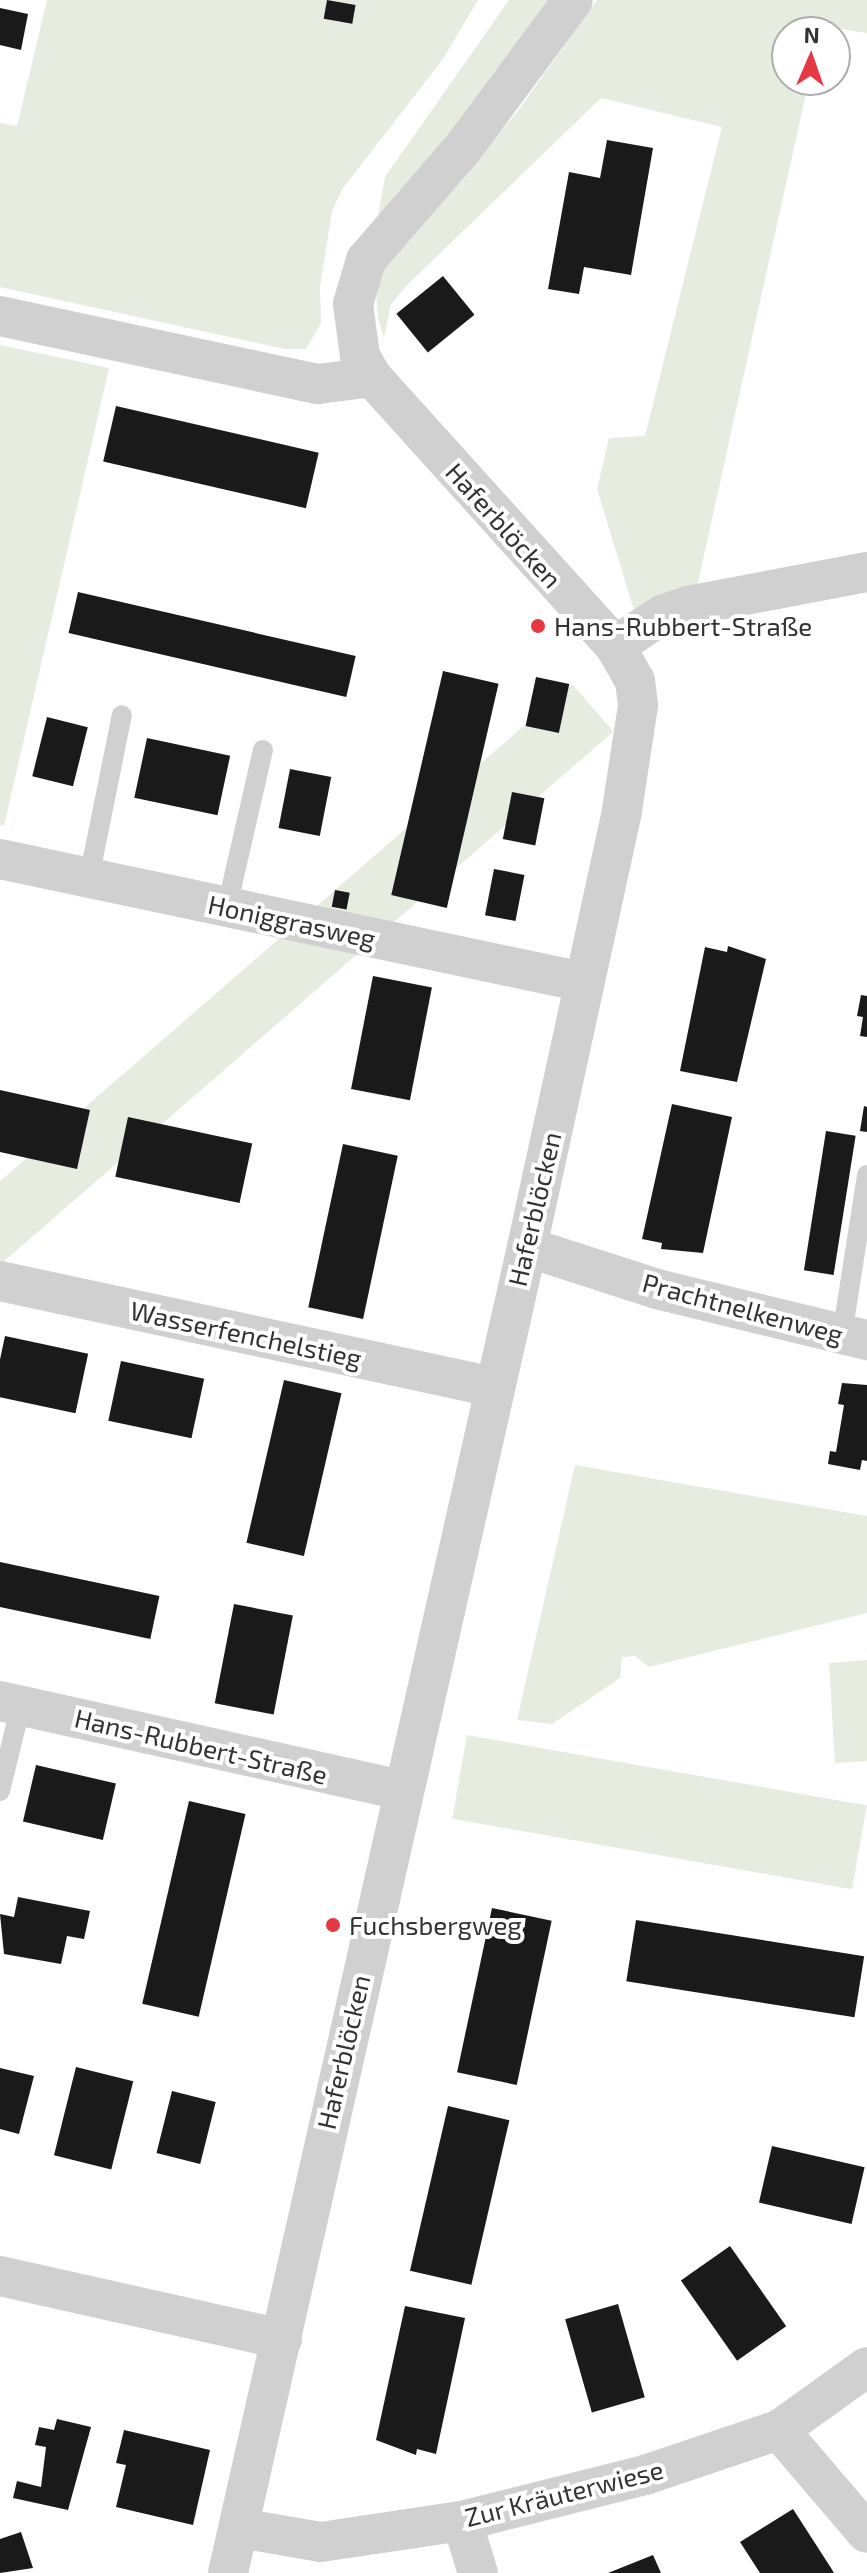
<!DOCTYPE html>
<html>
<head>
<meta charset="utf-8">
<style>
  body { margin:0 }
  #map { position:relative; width:867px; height:2573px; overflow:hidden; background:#fff; font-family:"Exo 2",sans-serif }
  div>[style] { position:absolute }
  .green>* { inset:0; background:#e6ecdf; transform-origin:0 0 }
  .building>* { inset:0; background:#1a1a1a; transform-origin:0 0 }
  .service>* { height:20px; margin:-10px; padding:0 10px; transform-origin:10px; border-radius:10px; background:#d0d0d0 }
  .minor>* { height:40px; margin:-20px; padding:0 20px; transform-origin:20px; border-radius:20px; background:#d0d0d0 }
  .dots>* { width:22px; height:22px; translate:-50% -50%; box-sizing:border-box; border:4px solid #fff; border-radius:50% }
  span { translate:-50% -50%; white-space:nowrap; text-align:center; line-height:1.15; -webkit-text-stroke:8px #fff; paint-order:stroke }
  .street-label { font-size:26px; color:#333 }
  .poi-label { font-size:26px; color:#333 }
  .left { translate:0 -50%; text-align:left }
  .north { position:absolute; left:771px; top:16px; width:80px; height:80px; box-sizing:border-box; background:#fff; border:2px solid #adadad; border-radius:50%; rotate:2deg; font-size:22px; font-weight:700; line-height:32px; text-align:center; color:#333 }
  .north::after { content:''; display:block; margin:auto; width:28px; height:36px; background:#e63946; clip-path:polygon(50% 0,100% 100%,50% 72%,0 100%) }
</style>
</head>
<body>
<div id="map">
  <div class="green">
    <div style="clip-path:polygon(47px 0,478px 0,443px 59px,343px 188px,332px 211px,320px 287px,321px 323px,306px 349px,285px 349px,0 287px,0 123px,17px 126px)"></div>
    <div style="clip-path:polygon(509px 0,550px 0,417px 176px,378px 215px,385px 177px)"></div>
    <div style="clip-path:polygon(597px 0,867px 0,867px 33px,822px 26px,820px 32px,787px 32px,787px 80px,809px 80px,687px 632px,637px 620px,597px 489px,609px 438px,645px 436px,722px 127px,601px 98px,407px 285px,391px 304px,384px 338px,378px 318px,375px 277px,517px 112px)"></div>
    <div style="clip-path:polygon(0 345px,109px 368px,4px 826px,0 825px)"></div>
    <div style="left:572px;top:684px;width:63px;height:1395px;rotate:49deg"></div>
    <div style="clip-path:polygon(575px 1465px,867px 1516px,867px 1613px,649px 1667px,635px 1656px,622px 1657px,620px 1678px,552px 1724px,517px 1720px)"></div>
    <div style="clip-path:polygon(867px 1660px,867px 1761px,835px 1763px,829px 1663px)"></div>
    <div style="left:467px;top:1735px;width:406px;height:85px;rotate:10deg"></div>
  </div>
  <div class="building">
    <div style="left:327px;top:0;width:29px;height:19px;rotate:10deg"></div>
    <div style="clip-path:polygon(0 8px,28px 14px,21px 50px,0 45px)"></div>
    <div style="clip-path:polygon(607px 140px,653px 148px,631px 275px,584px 267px,579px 294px,548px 289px,569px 172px,600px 178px)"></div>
    <div style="left:443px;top:276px;width:50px;height:60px;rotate:51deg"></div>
    <div style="left:116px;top:406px;width:208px;height:57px;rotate:13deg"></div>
    <div style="left:78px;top:592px;width:285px;height:42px;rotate:13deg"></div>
    <div style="left:443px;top:671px;width:57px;height:230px;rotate:13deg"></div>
    <div style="left:536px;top:677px;width:34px;height:50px;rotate:12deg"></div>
    <div style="left:47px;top:717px;width:42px;height:61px;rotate:14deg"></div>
    <div style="left:147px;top:738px;width:85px;height:61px;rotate:12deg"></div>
    <div style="left:290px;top:769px;width:42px;height:60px;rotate:11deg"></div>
    <div style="left:512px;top:792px;width:33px;height:48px;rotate:11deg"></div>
    <div style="left:494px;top:869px;width:31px;height:47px;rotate:11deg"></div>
    <div style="left:335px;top:890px;width:15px;height:17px;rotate:11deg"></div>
    <div style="clip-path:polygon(728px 946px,766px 959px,737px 1082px,680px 1071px,705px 947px,727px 952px)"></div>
    <div style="left:373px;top:976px;width:60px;height:115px;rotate:11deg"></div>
    <div style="clip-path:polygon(861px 995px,867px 996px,867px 1037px,860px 1036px,863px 1017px,857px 1016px)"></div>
    <div style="clip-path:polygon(0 1090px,90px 1110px,77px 1169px,0 1152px)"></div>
    <div style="clip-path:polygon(672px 1104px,732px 1117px,703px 1253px,661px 1249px,662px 1243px,642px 1239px)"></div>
    <div style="clip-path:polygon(864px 1106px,867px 1107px,867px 1132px,860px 1131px)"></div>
    <div style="left:128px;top:1117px;width:127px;height:61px;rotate:12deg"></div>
    <div style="left:826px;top:1131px;width:30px;height:141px;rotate:9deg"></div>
    <div style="left:343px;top:1144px;width:56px;height:167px;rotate:12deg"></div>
    <div style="left:5px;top:1336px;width:85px;height:61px;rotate:12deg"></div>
    <div style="left:121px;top:1361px;width:85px;height:61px;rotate:12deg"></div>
    <div style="left:284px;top:1380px;width:59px;height:167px;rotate:13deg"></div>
    <div style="clip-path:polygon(842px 1383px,867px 1385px,867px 1461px,862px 1460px,860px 1470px,828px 1464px,830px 1451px,836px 1452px,844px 1405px,838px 1404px)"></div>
    <div style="left:0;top:1562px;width:163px;height:44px;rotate:12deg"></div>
    <div style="left:234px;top:1604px;width:60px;height:101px;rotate:11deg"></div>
    <div style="left:36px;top:1765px;width:82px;height:58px;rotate:13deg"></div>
    <div style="left:189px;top:1801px;width:58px;height:208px;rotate:13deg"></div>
    <div style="clip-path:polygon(18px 1897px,90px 1911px,84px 1939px,67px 1936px,61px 1964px,4px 1954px,0 1914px,14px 1917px)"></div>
    <div style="left:492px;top:1908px;width:61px;height:168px;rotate:12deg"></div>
    <div style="left:636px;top:1920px;width:231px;height:62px;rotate:9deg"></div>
    <div style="left:76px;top:2067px;width:59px;height:91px;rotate:14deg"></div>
    <div style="clip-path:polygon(0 2068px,34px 2076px,19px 2134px,0 2129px)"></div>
    <div style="left:172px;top:2091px;width:45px;height:64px;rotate:14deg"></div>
    <div style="left:448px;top:2106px;width:63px;height:169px;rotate:13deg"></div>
    <div style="left:772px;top:2146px;width:95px;height:58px;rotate:13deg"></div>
    <div style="left:730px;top:2246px;width:98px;height:60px;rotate:55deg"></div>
    <div style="left:618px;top:2304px;width:97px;height:55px;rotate:74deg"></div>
    <div style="clip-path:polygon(405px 2306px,465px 2318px,436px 2454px,417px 2449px,416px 2455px,376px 2440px)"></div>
    <div style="clip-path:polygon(57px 2419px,91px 2427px,68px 2510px,13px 2498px,17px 2481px,41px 2487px,46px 2447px,35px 2445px,39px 2427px,54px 2430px)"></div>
    <div style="clip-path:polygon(124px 2430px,210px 2450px,193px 2525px,116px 2507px,126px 2465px,116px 2463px)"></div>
    <div style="clip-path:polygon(793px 2509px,831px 2568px,834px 2573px,760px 2573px,740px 2542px)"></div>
    <div style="clip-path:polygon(21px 2532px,33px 2568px,0 2573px,0 2539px)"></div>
    <div style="clip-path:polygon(653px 2555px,661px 2573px,608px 2573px)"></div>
  </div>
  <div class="service">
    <div style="left:89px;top:878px;width:166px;rotate:-78.6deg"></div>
    <div style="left:227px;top:907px;width:161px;rotate:-77.1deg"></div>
    <div style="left:842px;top:1335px;width:162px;rotate:-81.1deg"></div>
    <div style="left:0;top:1791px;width:89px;rotate:-76.3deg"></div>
  </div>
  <div class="minor">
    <div style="left:0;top:316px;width:325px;rotate:12.1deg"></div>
    <div style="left:318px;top:384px;width:54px;rotate:-7.4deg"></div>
    <div style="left:615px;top:646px;width:56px;rotate:-33.4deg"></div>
    <div style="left:662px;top:615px;width:28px;rotate:-19deg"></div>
    <div style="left:688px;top:606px;width:182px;rotate:-10.8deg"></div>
    <div style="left:0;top:859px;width:596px;rotate:11.91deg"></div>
    <div style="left:527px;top:1247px;width:137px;rotate:17.9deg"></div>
    <div style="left:657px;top:1289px;width:216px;rotate:13.7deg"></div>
    <div style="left:0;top:1281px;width:504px;rotate:12.13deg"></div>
    <div style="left:0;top:1701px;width:411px;rotate:12.5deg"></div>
    <div style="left:0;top:2276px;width:289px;rotate:12.6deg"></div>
    <div style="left:779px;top:2430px;width:135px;rotate:49.5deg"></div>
    <div style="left:462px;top:2521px;width:54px;rotate:72.9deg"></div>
    <div style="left:239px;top:2528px;width:83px;rotate:9.7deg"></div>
    <div style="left:321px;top:2542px;width:143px;rotate:-8.5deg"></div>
    <div style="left:462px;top:2521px;width:189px;rotate:-14.1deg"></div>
    <div style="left:645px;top:2475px;width:141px;rotate:-18.6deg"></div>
    <div style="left:779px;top:2430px;width:108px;rotate:-35.6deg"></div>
    <div style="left:228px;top:2573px;width:1359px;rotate:-77.29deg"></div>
    <div style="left:527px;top:1247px;width:447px;rotate:-77.7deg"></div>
    <div style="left:622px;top:810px;width:106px;rotate:-81.3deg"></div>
    <div style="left:638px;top:705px;width:24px;rotate:-97deg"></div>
    <div style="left:635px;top:681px;width:40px;rotate:-119.7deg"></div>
    <div style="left:615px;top:646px;width:363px;rotate:-132.1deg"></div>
    <div style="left:372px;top:377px;width:24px;rotate:-120deg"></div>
    <div style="left:360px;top:356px;width:52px;rotate:-97.7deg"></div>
    <div style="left:353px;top:304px;width:46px;rotate:-73.5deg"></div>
    <div style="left:366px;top:260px;width:148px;rotate:-49.1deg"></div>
    <div style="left:463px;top:148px;width:184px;rotate:-53.4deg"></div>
  </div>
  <div class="dots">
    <div style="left:538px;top:626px;background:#e63946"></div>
    <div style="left:333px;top:1925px;background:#e63946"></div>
  </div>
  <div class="street-label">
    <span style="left:504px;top:525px;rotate:48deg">Haferblöcken</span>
    <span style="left:292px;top:921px;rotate:12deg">Honiggrasweg</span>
    <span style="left:534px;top:1209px;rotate:-77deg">Haferblöcken</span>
    <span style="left:743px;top:1308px;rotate:15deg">Prachtnelkenweg</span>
    <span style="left:246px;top:1334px;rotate:12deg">Wasserfenchelstieg</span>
    <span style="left:201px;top:1746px;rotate:13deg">Hans-Rubbert-Straße</span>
    <span style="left:343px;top:2052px;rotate:-77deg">Haferblöcken</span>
    <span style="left:564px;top:2493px;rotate:-14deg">Zur Kräuterwiese</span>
  </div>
  <div class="poi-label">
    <span class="left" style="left:554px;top:626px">Hans-Rubbert-Straße</span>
    <span class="left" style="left:349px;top:1925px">Fuchsbergweg</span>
  </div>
  <div class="north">N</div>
</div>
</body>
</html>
